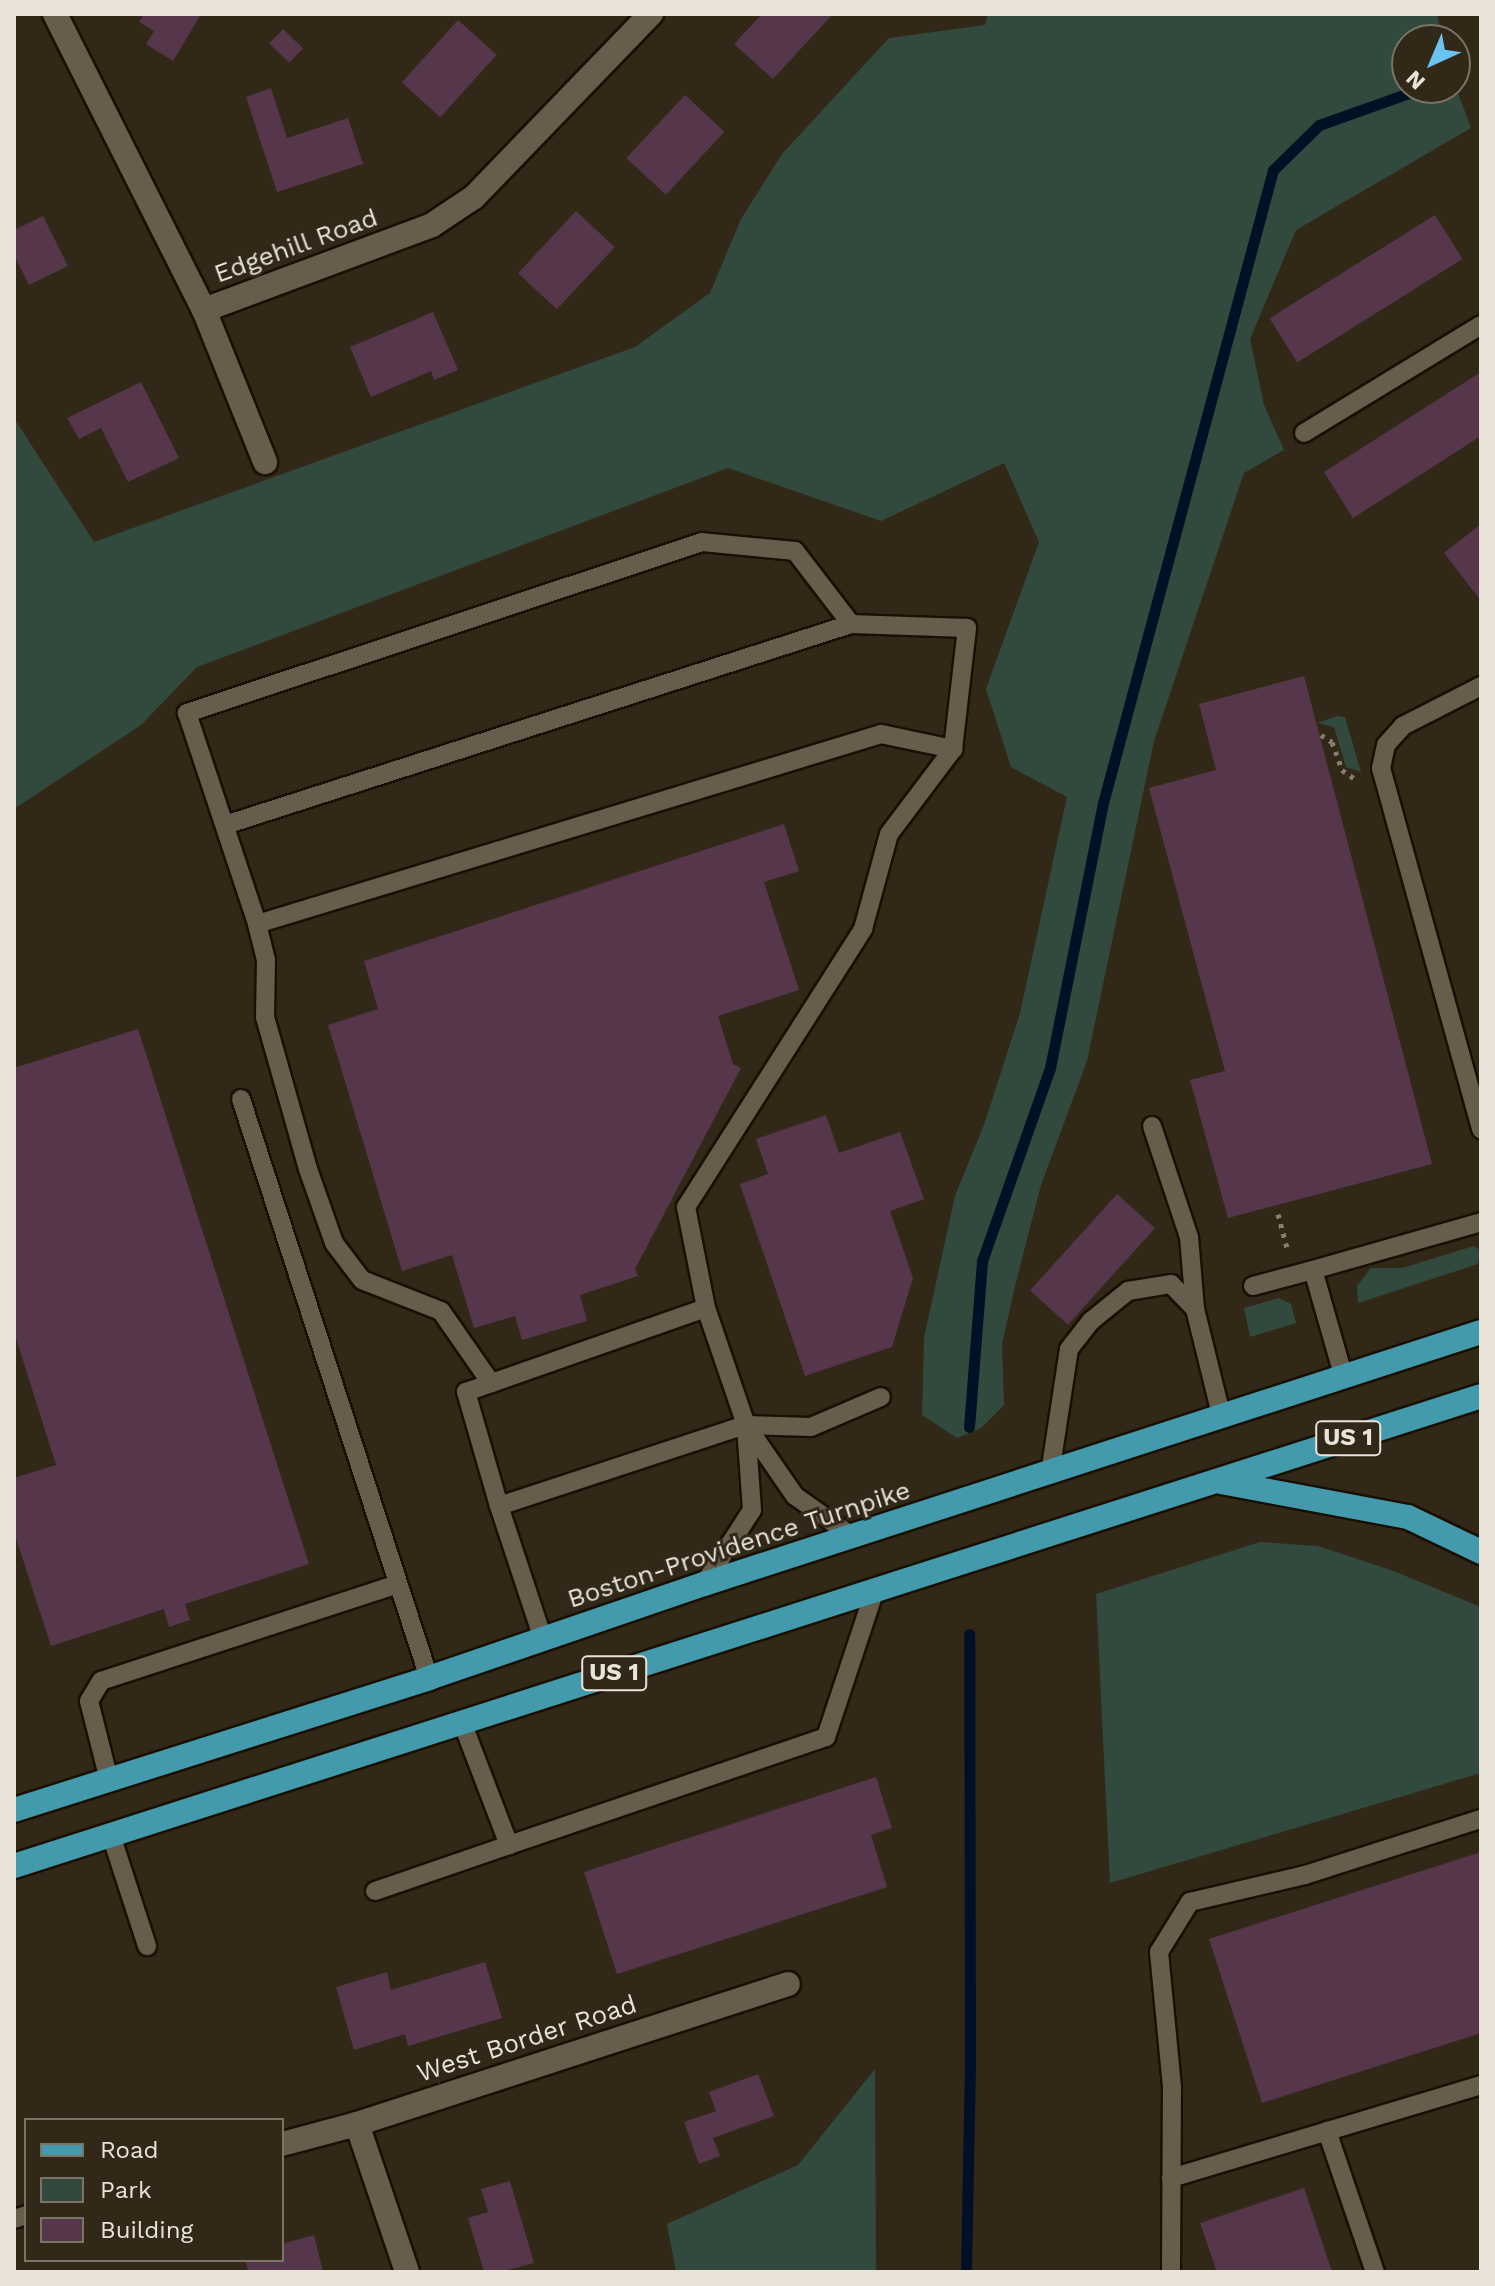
<!DOCTYPE html>
<html>
<head>
<meta charset="utf-8">
<style>
  body { margin:0 }
  #map { position:relative; width:1495px; height:2286px; overflow:hidden; background:#312818; font-family:"Work Sans",sans-serif }
  div>[style] { position:absolute }
  .green>* { inset:0; background:#324a3d }
  .stream>* { height:11px; margin:-5.5px; padding:0 5.5px; transform-origin:5.5px; border-radius:5.5px; background:#001126 }
  .building>* { inset:0; background:#56364b; transform-origin:0 0 }
  .path>* { height:5px; margin-top:-2.5px; transform-origin:0; background:repeating-linear-gradient(90deg,#867e71 0 4px,transparent 0 10px) }
  .roads { filter:drop-shadow(2px 0 #191003) drop-shadow(-2px 0 #191003) drop-shadow(0 2px #191003) drop-shadow(0 -2px #191003) }
  .lane>* { height:18px; margin:-9px; padding:0 9px; transform-origin:9px; border-radius:9px; background:#675d4c }
  .street>* { height:24px; margin:-12px; padding:0 12px; transform-origin:12px; border-radius:12px; background:#675d4c }
  .primary>* { height:24px; margin:-12px; padding:0 12px; transform-origin:12px; border-radius:12px; background:#439aad }
  span { translate:-50% -50%; white-space:nowrap; text-align:center; line-height:1.15; -webkit-text-stroke:6px #312818; paint-order:stroke }
  .shield-label span { padding:2px 6px; background:#312818; border:2px solid; border-radius:6px; -webkit-text-stroke-width:0 }
  .shield-label { font-size:24px; color:#e9e3da; font-weight:700 }
  .street-label { font-size:26px; color:#e9e3da }
  .frame { position:absolute; inset:0; border:16px solid #e9e3da; pointer-events:none }
  .legend { position:absolute; left:24px; top:2118px; width:260px; height:144px; box-sizing:border-box; background:#312818; border:2px solid #7b7366; margin:0; padding:10px 14px; list-style:none; font-size:24px; color:#e9e3da }
  .legend li { display:flex; align-items:center; gap:16px; height:40px }
  .legend b { width:40px; border:2px solid #7b7366 }
  .north { position:absolute; left:1391px; top:24px; width:80px; height:80px; box-sizing:border-box; background:#312818; border:2px solid #7b7366; border-radius:50%; rotate:224deg; font-size:22px; font-weight:700; line-height:32px; text-align:center; color:#e9e3da }
  .north::after { content:''; display:block; margin:auto; width:28px; height:36px; background:#6bc3f2; clip-path:polygon(50% 0,100% 100%,50% 72%,0 100%) }
</style>
</head>
<body>
<div id="map">
  <div class="green">
    <div style="clip-path:polygon(988px 14px,1437px 14px,1443px 40px,1407px 40px,1407px 88px,1455px 85px,1471px 128px,1296px 230px,1250px 339px,1264px 405px,1284px 450px,1244px 473px,1154px 741px,1087px 1061px,1041px 1185px,1015px 1286px,1002px 1344px,1004px 1405px,981px 1428px,957px 1438px,922px 1415px,924px 1338px,955px 1196px,985px 1122px,1020px 1013px,1067px 797px,1011px 767px,986px 689px,1039px 542px,1004px 463px,881px 521px,728px 468px,197px 667px,141px 725px,14px 809px,14px 418px,94px 542px,635px 347px,710px 293px,741px 219px,782px 154px,889px 38px,985px 25px)"></div>
    <div style="clip-path:polygon(1337px 716px,1345px 717px,1361px 772px,1346px 767px,1334px 727px,1317px 723px)"></div>
    <div style="clip-path:polygon(1474px 1246px,1480px 1250px,1478px 1264px,1358px 1303px,1357px 1286px,1371px 1268px,1402px 1268px)"></div>
    <div style="clip-path:polygon(1279px 1298px,1291px 1304px,1296px 1323px,1250px 1337px,1244px 1308px)"></div>
    <div style="clip-path:polygon(1260px 1542px,1318px 1546px,1391px 1570px,1481px 1607px,1481px 1773px,1110px 1883px,1096px 1594px)"></div>
    <div style="clip-path:polygon(875px 2069px,876px 2272px,676px 2272px,667px 2224px,798px 2165px)"></div>
  </div>
  <div class="stream">
    <div style="left:969px;top:1427px;width:167px;rotate:-85.5deg"></div>
    <div style="left:982px;top:1261px;width:205px;rotate:-70.6deg"></div>
    <div style="left:1050px;top:1068px;width:270px;rotate:-78.7deg"></div>
    <div style="left:1103px;top:803px;width:655px;rotate:-74.97deg"></div>
    <div style="left:1273px;top:170px;width:64px;rotate:-44.4deg"></div>
    <div style="left:1319px;top:125px;width:110px;rotate:-19.6deg"></div>
    <div style="left:966px;top:2272px;width:204px;rotate:-88.9deg"></div>
    <div style="left:970px;top:2068px;width:434px;rotate:-90.1deg"></div>
  </div>
  <div class="building">
    <div style="clip-path:polygon(144px 14px,201px 14px,173px 61px,146px 44px,154px 31px,139px 22px)"></div>
    <div style="clip-path:polygon(762px 14px,829px 14px,831px 16px,773px 79px,734px 44px)"></div>
    <div style="left:458px;top:20px;width:52px;height:84px;rotate:42deg"></div>
    <div style="left:283px;top:29px;width:28px;height:20px;rotate:44deg"></div>
    <div style="clip-path:polygon(271px 88px,287px 138px,348px 118px,363px 164px,277px 192px,246px 97px)"></div>
    <div style="left:685px;top:95px;width:54px;height:86px;rotate:43deg"></div>
    <div style="left:576px;top:211px;width:53px;height:85px;rotate:43deg"></div>
    <div style="left:1435px;top:215px;width:52px;height:195px;rotate:58deg"></div>
    <div style="clip-path:polygon(43px 216px,68px 266px,29px 285px,14px 255px,14px 230px)"></div>
    <div style="clip-path:polygon(433px 312px,458px 370px,434px 380px,431px 371px,371px 397px,350px 347px)"></div>
    <div style="clip-path:polygon(1481px 372px,1481px 436px,1353px 518px,1324px 472px)"></div>
    <div style="clip-path:polygon(141px 382px,179px 458px,128px 482px,101px 428px,79px 439px,67px 418px)"></div>
    <div style="clip-path:polygon(1481px 524px,1481px 601px,1444px 553px)"></div>
    <div style="clip-path:polygon(1304px 676px,1432px 1164px,1228px 1218px,1190px 1080px,1225px 1071px,1149px 788px,1216px 770px,1199px 704px)"></div>
    <div style="clip-path:polygon(784px 824px,799px 871px,764px 882px,799px 990px,718px 1016px,733px 1064px,741px 1068px,635px 1269px,638px 1276px,580px 1295px,587px 1321px,522px 1340px,515px 1316px,474px 1328px,452px 1255px,402px 1271px,328px 1025px,378px 1009px,364px 961px)"></div>
    <div style="clip-path:polygon(138px 1029px,309px 1564px,185px 1604px,190px 1620px,169px 1627px,164px 1609px,51px 1646px,14px 1532px,14px 1478px,56px 1465px,14px 1332px,14px 1068px)"></div>
    <div style="clip-path:polygon(826px 1115px,839px 1153px,900px 1132px,924px 1199px,890px 1211px,913px 1278px,892px 1347px,805px 1376px,740px 1184px,768px 1174px,756px 1139px)"></div>
    <div style="left:1117px;top:1194px;width:51px;height:130px;rotate:42deg"></div>
    <div style="clip-path:polygon(876px 1777px,892px 1828px,871px 1835px,887px 1887px,617px 1974px,584px 1872px)"></div>
    <div style="clip-path:polygon(1481px 1852px,1481px 2033px,1262px 2103px,1209px 1939px)"></div>
    <div style="clip-path:polygon(485px 1962px,502px 2018px,408px 2046px,405px 2034px,354px 2050px,336px 1987px,387px 1972px,391px 1990px)"></div>
    <div style="clip-path:polygon(758px 2074px,774px 2116px,713px 2138px,720px 2156px,699px 2164px,684px 2122px,716px 2111px,709px 2092px)"></div>
    <div style="clip-path:polygon(510px 2181px,534px 2263px,501px 2272px,484px 2272px,468px 2218px,488px 2212px,481px 2189px)"></div>
    <div style="clip-path:polygon(1304px 2188px,1332px 2272px,1217px 2272px,1200px 2223px)"></div>
    <div style="clip-path:polygon(314px 2235px,323px 2272px,249px 2272px,245px 2260px,282px 2260px,282px 2244px)"></div>
  </div>
  <div class="path">
    <div style="left:1321px;top:735px;width:13px;rotate:32deg"></div>
    <div style="left:1332px;top:742px;width:30px;rotate:70deg"></div>
    <div style="left:1342px;top:770px;width:14px;rotate:34deg"></div>
    <div style="left:1278px;top:1214px;width:35px;rotate:75deg"></div>
  </div>
  <div class="roads">
    <div class="lane">
      <div style="left:1304px;top:433px;width:207px;rotate:-31.4deg"></div>
      <div style="left:1481px;top:686px;width:88px;rotate:152.9deg"></div>
      <div style="left:1403px;top:726px;width:25px;rotate:132deg"></div>
      <div style="left:1386px;top:745px;width:24px;rotate:102deg"></div>
      <div style="left:1381px;top:768px;width:375px;rotate:74.5deg"></div>
      <div style="left:225px;top:825px;width:657px;rotate:-17.8deg"></div>
      <div style="left:257px;top:924px;width:37px;rotate:76deg"></div>
      <div style="left:266px;top:960px;width:57px;rotate:91deg"></div>
      <div style="left:265px;top:1017px;width:158px;rotate:74.2deg"></div>
      <div style="left:308px;top:1169px;width:78px;rotate:70.6deg"></div>
      <div style="left:334px;top:1243px;width:46px;rotate:52.9deg"></div>
      <div style="left:362px;top:1280px;width:85px;rotate:21.4deg"></div>
      <div style="left:441px;top:1311px;width:88px;rotate:55.2deg"></div>
      <div style="left:241px;top:1099px;width:609px;rotate:72.01deg"></div>
      <div style="left:1152px;top:1126px;width:117px;rotate:71.6deg"></div>
      <div style="left:1189px;top:1237px;width:72px;rotate:85.2deg"></div>
      <div style="left:1195px;top:1309px;width:112px;rotate:76.1deg"></div>
      <div style="left:1253px;top:1286px;width:62px;rotate:-14.9deg"></div>
      <div style="left:706px;top:1308px;width:103px;rotate:-101.2deg"></div>
      <div style="left:686px;top:1207px;width:330px;rotate:-57.5deg"></div>
      <div style="left:863px;top:929px;width:98px;rotate:-74.7deg"></div>
      <div style="left:889px;top:834px;width:106px;rotate:-53deg"></div>
      <div style="left:953px;top:749px;width:122px;rotate:-83.4deg"></div>
      <div style="left:967px;top:628px;width:116px;rotate:-178deg"></div>
      <div style="left:851px;top:624px;width:92px;rotate:-127.5deg"></div>
      <div style="left:795px;top:551px;width:93px;rotate:-174.5deg"></div>
      <div style="left:702px;top:542px;width:543px;rotate:161.63deg"></div>
      <div style="left:187px;top:713px;width:222px;rotate:71.6deg"></div>
      <div style="left:257px;top:924px;width:652px;rotate:-16.93deg"></div>
      <div style="left:881px;top:734px;width:74px;rotate:11.8deg"></div>
      <div style="left:1344px;top:1378px;width:112px;rotate:-106deg"></div>
      <div style="left:1313px;top:1270px;width:175px;rotate:-15.9deg"></div>
      <div style="left:1050px;top:1473px;width:125px;rotate:-81.3deg"></div>
      <div style="left:1069px;top:1349px;width:36px;rotate:-52deg"></div>
      <div style="left:1091px;top:1321px;width:48px;rotate:-39deg"></div>
      <div style="left:1128px;top:1291px;width:44px;rotate:-9.2deg"></div>
      <div style="left:1171px;top:1284px;width:35px;rotate:46deg"></div>
      <div style="left:499px;top:1506px;width:119px;rotate:-106.1deg"></div>
      <div style="left:466px;top:1392px;width:254px;rotate:-19.3deg"></div>
      <div style="left:706px;top:1308px;width:124px;rotate:71.1deg"></div>
      <div style="left:746px;top:1425px;width:86px;rotate:55.4deg"></div>
      <div style="left:795px;top:1496px;width:70px;rotate:35.1deg"></div>
      <div style="left:704px;top:1584px;width:88px;rotate:-57deg"></div>
      <div style="left:752px;top:1510px;width:83px;rotate:-94.1deg"></div>
      <div style="left:543px;top:1639px;width:140px;rotate:-108.3deg"></div>
      <div style="left:499px;top:1506px;width:260px;rotate:-18.2deg"></div>
      <div style="left:746px;top:1425px;width:65px;rotate:1.8deg"></div>
      <div style="left:811px;top:1427px;width:76px;rotate:-23.2deg"></div>
      <div style="left:462px;top:1722px;width:132px;rotate:69.1deg"></div>
      <div style="left:509px;top:1845px;width:335px;rotate:-18.8deg"></div>
      <div style="left:826px;top:1737px;width:155px;rotate:-71.6deg"></div>
      <div style="left:109px;top:1780px;width:81px;rotate:-104.2deg"></div>
      <div style="left:89px;top:1701px;width:23px;rotate:-59deg"></div>
      <div style="left:101px;top:1681px;width:311px;rotate:-18.1deg"></div>
      <div style="left:111px;top:1835px;width:117px;rotate:72deg"></div>
      <div style="left:375px;top:1891px;width:142px;rotate:-18.9deg"></div>
      <div style="left:1327px;top:2131px;width:149px;rotate:71.2deg"></div>
      <div style="left:1171px;top:2178px;width:324px;rotate:-16.7deg"></div>
      <div style="left:14px;top:2219px;width:13px;rotate:-18deg"></div>
      <div style="left:1171px;top:2272px;width:185px;rotate:-89.7deg"></div>
      <div style="left:1172px;top:2087px;width:136px;rotate:-95.5deg"></div>
      <div style="left:1159px;top:1952px;width:59px;rotate:-58.2deg"></div>
      <div style="left:1190px;top:1902px;width:118px;rotate:-13.2deg"></div>
      <div style="left:1305px;top:1875px;width:185px;rotate:-17.7deg"></div>
    </div>
    <div class="street">
      <div style="left:55px;top:14px;width:331px;rotate:63.3deg"></div>
      <div style="left:204px;top:310px;width:243px;rotate:-20.4deg"></div>
      <div style="left:432px;top:225px;width:50px;rotate:-33.7deg"></div>
      <div style="left:474px;top:197px;width:255px;rotate:-46deg"></div>
      <div style="left:204px;top:310px;width:164px;rotate:68.1deg"></div>
      <div style="left:357px;top:2124px;width:156px;rotate:71.3deg"></div>
      <div style="left:282px;top:2144px;width:78px;rotate:-14.9deg"></div>
      <div style="left:357px;top:2124px;width:453px;rotate:-18deg"></div>
    </div>
    <div class="primary">
      <div style="left:1221px;top:1482px;width:190px;rotate:10.6deg"></div>
      <div style="left:1408px;top:1517px;width:81px;rotate:25.6deg"></div>
      <div style="left:14px;top:1810px;width:435px;rotate:-17.6deg"></div>
      <div style="left:429px;top:1678px;width:291px;rotate:-18.9deg"></div>
      <div style="left:704px;top:1584px;width:817px;rotate:-17.97deg"></div>
      <div style="left:14px;top:1866px;width:1540px;rotate:-17.76deg"></div>
    </div>
  </div>
  <div class="shield-label">
    <span style="left:1348px;top:1438px">US 1</span>
    <span style="left:614px;top:1673px">US 1</span>
  </div>
  <div class="street-label">
    <span style="left:296px;top:246px;rotate:-20deg">Edgehill Road</span>
    <span style="left:739px;top:1545px;rotate:-18deg">Boston-Providence Turnpike</span>
    <span style="left:527px;top:2039px;rotate:-18deg">West Border Road</span>
  </div>
  <div class="frame"></div>
  <ul class="legend">
  <li><b style="height:10px;background:#439aad"></b>Road</li>
  <li><b style="height:22px;background:#324a3d"></b>Park</li>
  <li><b style="height:22px;background:#56364b"></b>Building</li>
  </ul>
  <div class="north">N</div>
</div>
</body>
</html>
